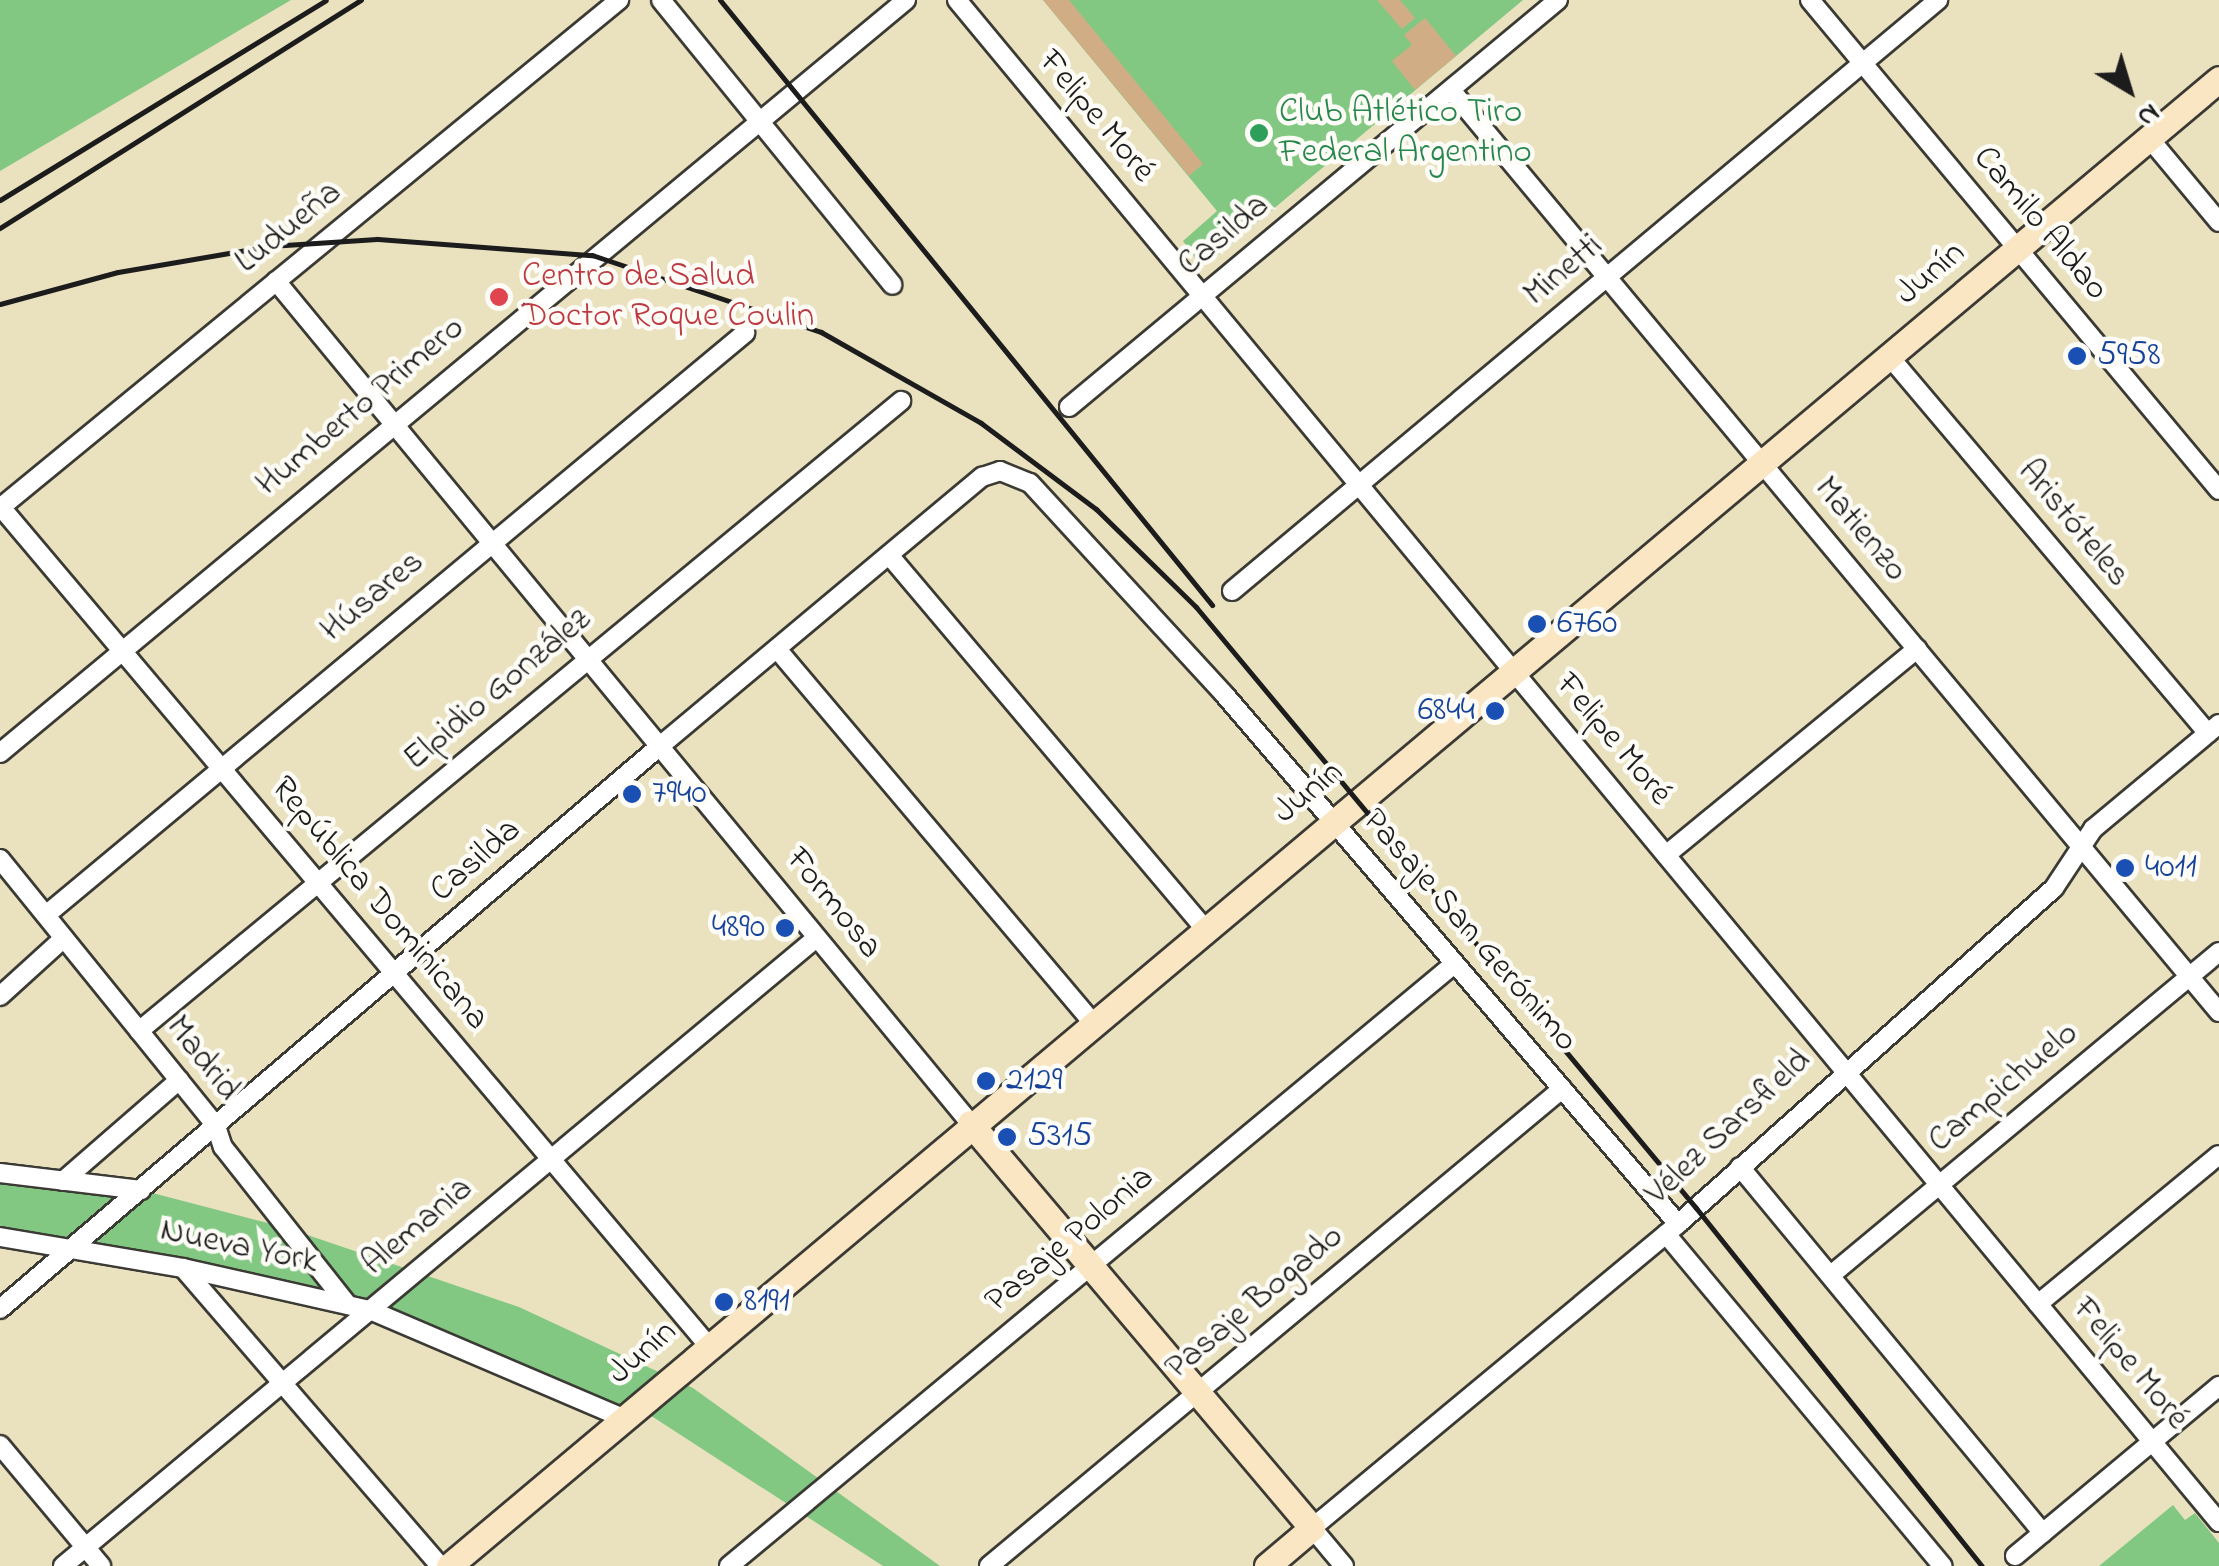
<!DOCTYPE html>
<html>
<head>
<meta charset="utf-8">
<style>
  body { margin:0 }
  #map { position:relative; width:2219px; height:1566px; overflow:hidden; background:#eae1bf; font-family:"Indie Flower",sans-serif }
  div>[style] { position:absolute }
  .green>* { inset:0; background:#82c882 }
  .building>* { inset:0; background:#d1ad85 }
  .roads { filter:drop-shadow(2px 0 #3b3a34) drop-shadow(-2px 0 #3b3a34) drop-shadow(0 2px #3b3a34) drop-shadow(0 -2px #3b3a34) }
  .minor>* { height:18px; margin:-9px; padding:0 9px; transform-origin:9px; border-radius:9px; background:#fff }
  .secondary>* { height:25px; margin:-12.5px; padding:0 12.5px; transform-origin:12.5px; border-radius:12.5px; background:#fbe6c3 }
  .rail>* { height:5px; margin:-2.5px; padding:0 2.5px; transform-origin:2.5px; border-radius:2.5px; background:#1c1c1c }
  .dots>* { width:28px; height:28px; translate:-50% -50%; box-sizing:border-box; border:5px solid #fdfcf7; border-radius:50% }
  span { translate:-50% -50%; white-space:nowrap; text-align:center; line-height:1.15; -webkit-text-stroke:9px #fdfcf7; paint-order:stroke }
  .leisure-label { font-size:35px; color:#27864d }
  .left { translate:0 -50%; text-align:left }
  .street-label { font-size:35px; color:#1c1c1c }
  .health-label { font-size:35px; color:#be3a42 }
  .transit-label { font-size:35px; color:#164399 }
  .right { translate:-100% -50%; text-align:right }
  .north { position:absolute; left:2079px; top:40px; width:100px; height:100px; -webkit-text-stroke:8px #fdfcf7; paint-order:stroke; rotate:142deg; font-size:28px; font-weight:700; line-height:40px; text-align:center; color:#1c1c1c }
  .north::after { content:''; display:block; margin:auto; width:35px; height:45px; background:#1c1c1c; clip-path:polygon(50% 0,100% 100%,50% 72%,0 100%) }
</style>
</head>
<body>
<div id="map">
  <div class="green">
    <div style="clip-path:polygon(0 0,291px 0,0 171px)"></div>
    <div style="clip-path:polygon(1043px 0,1523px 0,1217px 256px,1195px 258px,1183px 241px,1217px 211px)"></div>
    <div style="clip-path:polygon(0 1173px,141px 1190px,287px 1228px,519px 1307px,693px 1388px,940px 1566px,883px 1566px,636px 1406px,623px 1418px,370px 1310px,0 1237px)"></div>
    <div style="clip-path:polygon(2173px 1505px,2185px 1520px,2195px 1513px,2219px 1543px,2219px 1566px,2099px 1566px)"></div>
  </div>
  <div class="building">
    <div style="clip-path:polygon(1043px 0,1069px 0,1203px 164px,1189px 176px)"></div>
    <div style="clip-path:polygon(1377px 0,1400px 0,1415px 18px,1402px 29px)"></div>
    <div style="clip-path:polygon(1425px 18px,1456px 56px,1415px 90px,1392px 61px,1412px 45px,1404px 35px)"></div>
  </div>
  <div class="roads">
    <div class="minor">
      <div style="left:661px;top:0;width:367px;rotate:50.9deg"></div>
      <div style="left:957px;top:0;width:1977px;rotate:50.34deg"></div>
      <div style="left:1810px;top:0;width:638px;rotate:50.15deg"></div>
      <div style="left:1451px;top:90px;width:1200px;rotate:50.21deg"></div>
      <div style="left:2149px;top:138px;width:109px;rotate:50.2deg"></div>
      <div style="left:276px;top:281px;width:1091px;rotate:50.5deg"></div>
      <div style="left:1889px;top:356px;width:494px;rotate:49.8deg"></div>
      <div style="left:1069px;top:407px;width:636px;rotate:-39.77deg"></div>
      <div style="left:0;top:506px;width:1096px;rotate:49.85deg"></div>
      <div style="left:0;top:508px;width:801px;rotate:-39.37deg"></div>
      <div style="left:889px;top:555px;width:487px;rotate:49.8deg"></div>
      <div style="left:1232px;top:591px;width:921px;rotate:-39.93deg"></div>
      <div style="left:777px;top:649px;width:487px;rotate:49.8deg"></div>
      <div style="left:0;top:753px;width:1178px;rotate:-39.73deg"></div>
      <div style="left:1666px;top:855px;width:325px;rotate:-39.4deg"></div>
      <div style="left:0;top:859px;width:343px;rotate:51deg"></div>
      <div style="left:216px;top:1126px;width:22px;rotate:72deg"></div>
      <div style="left:223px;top:1147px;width:199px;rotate:51.7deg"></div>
      <div style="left:46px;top:915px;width:910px;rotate:-39.78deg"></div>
      <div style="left:0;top:996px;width:86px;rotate:-42.2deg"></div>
      <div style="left:139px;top:1031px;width:989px;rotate:-39.58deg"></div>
      <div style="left:1740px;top:1167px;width:475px;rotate:50.4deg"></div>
      <div style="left:0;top:1173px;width:142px;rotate:6.9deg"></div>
      <div style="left:63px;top:1181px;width:154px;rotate:-41deg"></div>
      <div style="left:1666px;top:1234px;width:432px;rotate:50.2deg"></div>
      <div style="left:0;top:1237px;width:186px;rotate:9.6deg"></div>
      <div style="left:183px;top:1268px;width:192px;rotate:12.7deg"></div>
      <div style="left:370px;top:1310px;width:275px;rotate:23.1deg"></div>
      <div style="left:183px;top:1268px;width:394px;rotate:49.2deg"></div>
      <div style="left:1831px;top:1275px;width:505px;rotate:-39.78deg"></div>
      <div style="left:2038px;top:1304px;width:234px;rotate:-39.5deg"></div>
      <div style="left:0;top:1309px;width:868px;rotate:-40.47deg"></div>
      <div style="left:660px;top:746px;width:420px;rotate:-39.9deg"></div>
      <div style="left:982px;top:477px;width:19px;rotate:-18deg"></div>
      <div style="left:1000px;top:471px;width:32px;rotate:22deg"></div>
      <div style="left:1030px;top:483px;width:287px;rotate:47.4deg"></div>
      <div style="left:1224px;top:694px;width:698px;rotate:49.42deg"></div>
      <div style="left:0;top:1445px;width:158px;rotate:50.1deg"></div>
      <div style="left:2015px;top:1556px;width:266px;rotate:-39.8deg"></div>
      <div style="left:63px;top:1566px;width:979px;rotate:-39.82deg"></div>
      <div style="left:729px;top:1566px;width:942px;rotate:-39.7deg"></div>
      <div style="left:989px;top:1566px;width:746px;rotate:-39.78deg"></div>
      <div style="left:1344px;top:1566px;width:50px;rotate:-130.1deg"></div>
      <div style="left:1312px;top:1528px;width:476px;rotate:-39.7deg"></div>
      <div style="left:1678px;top:1224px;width:504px;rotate:-41.78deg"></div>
      <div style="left:2054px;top:888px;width:71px;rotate:-56.5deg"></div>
      <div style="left:2093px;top:829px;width:164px;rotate:-39.8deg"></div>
    </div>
    <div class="secondary">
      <div style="left:970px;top:1123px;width:530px;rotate:49.82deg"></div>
      <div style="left:1312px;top:1528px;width:59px;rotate:139.8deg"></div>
      <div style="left:449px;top:1566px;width:2312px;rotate:-40.03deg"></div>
    </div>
  </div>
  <div class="rail">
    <div style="left:720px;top:0;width:780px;rotate:50.88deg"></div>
    <div style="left:0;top:200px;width:382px;rotate:-31.5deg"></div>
    <div style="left:0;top:228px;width:427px;rotate:-32.3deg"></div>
    <div style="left:0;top:304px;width:122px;rotate:-15.2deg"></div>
    <div style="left:118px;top:272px;width:154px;rotate:-9.7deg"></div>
    <div style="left:270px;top:246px;width:107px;rotate:-3.7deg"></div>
    <div style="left:377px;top:239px;width:216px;rotate:4.3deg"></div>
    <div style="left:592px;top:255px;width:242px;rotate:18.6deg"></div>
    <div style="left:821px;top:332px;width:184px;rotate:29.6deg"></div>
    <div style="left:981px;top:423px;width:144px;rotate:36.8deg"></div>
    <div style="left:1096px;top:509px;width:140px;rotate:44.4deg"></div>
    <div style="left:1196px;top:607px;width:782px;rotate:50.24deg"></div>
    <div style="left:1696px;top:1208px;width:458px;rotate:51.4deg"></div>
  </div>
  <div class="dots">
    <div style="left:1259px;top:133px;background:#2e9e5b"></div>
    <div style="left:499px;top:297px;background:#e0444e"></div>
    <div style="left:2077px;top:356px;background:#1a4fb4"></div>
    <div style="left:1537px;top:624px;background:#1a4fb4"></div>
    <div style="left:1495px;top:711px;background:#1a4fb4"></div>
    <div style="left:632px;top:794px;background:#1a4fb4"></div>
    <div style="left:2125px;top:868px;background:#1a4fb4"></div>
    <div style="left:785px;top:928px;background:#1a4fb4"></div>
    <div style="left:986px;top:1081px;background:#1a4fb4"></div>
    <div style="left:1007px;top:1137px;background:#1a4fb4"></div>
    <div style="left:724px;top:1302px;background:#1a4fb4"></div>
  </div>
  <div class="leisure-label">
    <span class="left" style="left:1279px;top:133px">Club Atlético Tiro<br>Federal Argentino</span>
  </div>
  <div class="street-label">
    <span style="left:1096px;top:117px;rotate:50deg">Felipe Moré</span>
    <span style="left:2040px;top:224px;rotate:50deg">Camilo Aldao</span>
    <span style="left:289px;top:228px;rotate:-39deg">Ludueña</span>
    <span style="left:1224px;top:236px;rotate:-40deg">Casilda</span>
    <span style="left:1564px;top:271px;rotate:-40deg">Minetti</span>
    <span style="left:1931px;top:274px;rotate:-40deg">Junín</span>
    <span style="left:361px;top:407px;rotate:-40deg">Humberto Primero</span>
    <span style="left:2073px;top:524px;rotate:50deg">Aristóteles</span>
    <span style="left:1860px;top:530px;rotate:50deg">Matienzo</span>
    <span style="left:373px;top:597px;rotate:-40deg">Húsares</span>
    <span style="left:498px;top:690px;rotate:-40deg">Elpidio González</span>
    <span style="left:1613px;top:740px;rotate:50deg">Felipe Moré</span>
    <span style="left:1309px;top:793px;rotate:-39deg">Junín</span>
    <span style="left:476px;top:861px;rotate:-41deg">Casilda</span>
    <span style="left:379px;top:904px;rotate:50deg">República Dominicana</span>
    <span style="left:833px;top:904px;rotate:51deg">Formosa</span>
    <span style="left:1469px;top:931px;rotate:49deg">Pasaje San Gerónimo</span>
    <span style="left:202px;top:1059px;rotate:52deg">Madrid</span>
    <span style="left:2004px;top:1088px;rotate:-40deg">Campichuelo</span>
    <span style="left:1729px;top:1128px;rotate:-43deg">Vélez Sarsfield</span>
    <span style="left:418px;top:1227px;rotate:-40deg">Alemania</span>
    <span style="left:1070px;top:1240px;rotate:-40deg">Pasaje Polonia</span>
    <span style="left:239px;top:1247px;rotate:12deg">Nueva York</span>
    <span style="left:1255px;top:1303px;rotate:-40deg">Pasaje Bogado</span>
    <span style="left:643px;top:1353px;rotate:-41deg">Junín</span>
    <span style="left:2130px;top:1364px;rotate:50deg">Felipe Moré</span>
  </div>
  <div class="health-label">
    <span class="left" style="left:522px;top:297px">Centro de Salud<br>Doctor Roque Coulin</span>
  </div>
  <div class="transit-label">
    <span class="left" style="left:2097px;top:356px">5958</span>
    <span class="left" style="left:1557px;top:624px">6760</span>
    <span class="right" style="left:1475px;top:711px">6844</span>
    <span class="left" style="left:652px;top:794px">7940</span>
    <span class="left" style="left:2145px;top:868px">4011</span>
    <span class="right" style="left:765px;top:928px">4890</span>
    <span class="left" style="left:1006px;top:1081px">2129</span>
    <span class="left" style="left:1027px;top:1137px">5315</span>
    <span class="left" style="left:744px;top:1302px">8191</span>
  </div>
  <div class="north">N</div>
</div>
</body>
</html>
